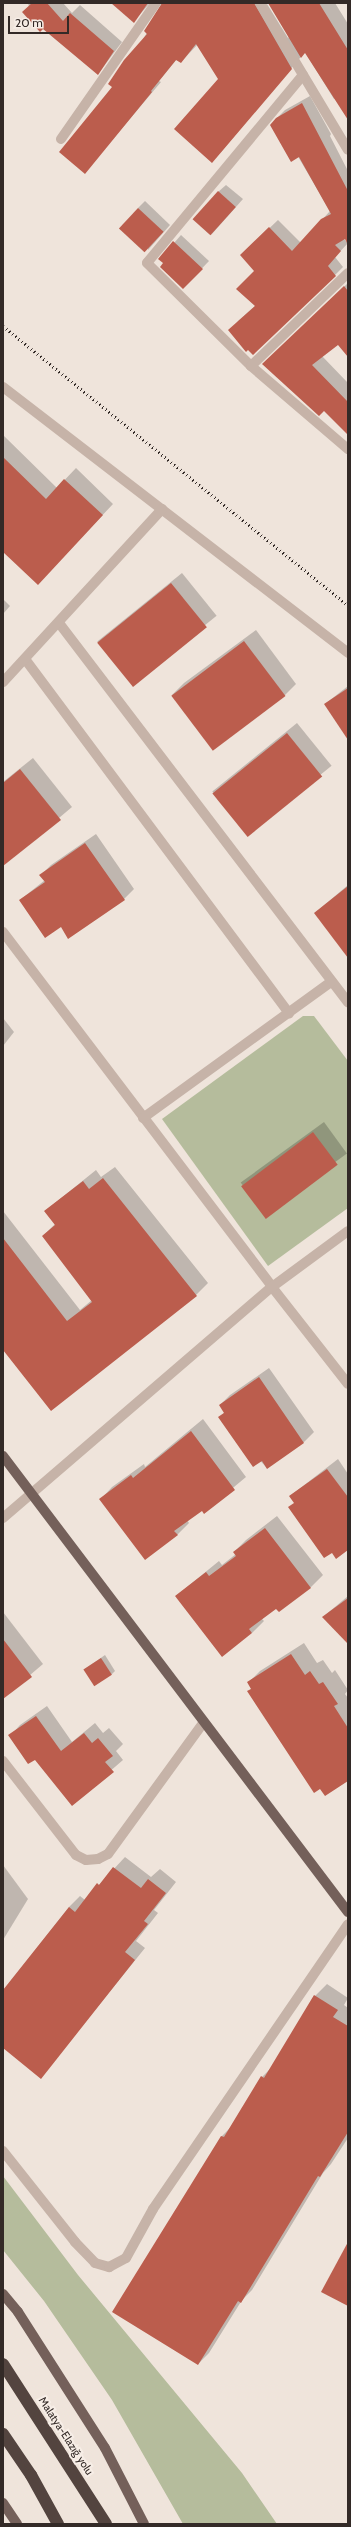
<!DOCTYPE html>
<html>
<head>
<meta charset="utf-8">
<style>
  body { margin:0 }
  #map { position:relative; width:351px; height:2527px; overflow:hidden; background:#efe4db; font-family:Cabin,sans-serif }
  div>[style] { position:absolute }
  .green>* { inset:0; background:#b5bc9c }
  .shadow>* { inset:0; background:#0003; transform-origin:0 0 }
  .building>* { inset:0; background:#bb5d4d; transform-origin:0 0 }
  .minor>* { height:10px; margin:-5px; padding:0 5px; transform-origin:5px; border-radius:5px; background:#c6b3a8 }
  .major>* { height:10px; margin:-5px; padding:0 5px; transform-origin:5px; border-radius:5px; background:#74605a }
  .highway>* { height:12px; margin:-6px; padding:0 6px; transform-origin:6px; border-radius:6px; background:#53443f }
  .rail>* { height:3px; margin-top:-1.5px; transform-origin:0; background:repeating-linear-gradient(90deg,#332a27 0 1px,transparent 0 4px) }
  span { translate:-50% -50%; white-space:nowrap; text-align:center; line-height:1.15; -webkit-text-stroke:4px #f7eee7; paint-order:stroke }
  .street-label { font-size:11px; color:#332a27 }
  .frame { position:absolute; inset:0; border:4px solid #332a27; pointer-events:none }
  .scale { position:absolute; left:8px; top:16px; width:61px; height:18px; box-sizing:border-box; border:2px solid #332a27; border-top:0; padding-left:5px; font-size:12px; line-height:14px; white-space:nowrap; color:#332a27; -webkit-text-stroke:3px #f7eee7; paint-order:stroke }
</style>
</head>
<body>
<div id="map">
  <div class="green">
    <div style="clip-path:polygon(303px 1016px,314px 1016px,348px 1061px,348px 1208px,268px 1266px,162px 1119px)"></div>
    <div style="clip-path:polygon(3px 2176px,78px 2275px,242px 2473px,277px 2524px,183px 2524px,112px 2400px,44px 2301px,3px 2250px)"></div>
  </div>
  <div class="shadow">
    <div style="clip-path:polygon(28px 3px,63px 3px,72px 13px,80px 5px,122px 42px,98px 74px,29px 7px)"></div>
    <div style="clip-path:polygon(113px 3px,150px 3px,134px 21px)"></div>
    <div style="clip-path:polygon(165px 3px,255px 3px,259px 9px,267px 4px,288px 38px,289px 37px,270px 3px,335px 3px,348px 24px,348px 91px,334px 99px,305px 52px,221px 152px,219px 79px,198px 44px,181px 62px,177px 59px,159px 81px,161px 82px,85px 172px,114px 87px)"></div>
    <div style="clip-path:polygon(310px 96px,331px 134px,330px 136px,348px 171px,348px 236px,344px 239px,348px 243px,335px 257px,343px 267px,335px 275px,237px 322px,256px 305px,256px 271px,241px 255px,278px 220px,301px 243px,330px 211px,276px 119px,285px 110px)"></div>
    <div style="clip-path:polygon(226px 185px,243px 199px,211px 235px,218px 192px)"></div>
    <div style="clip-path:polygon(145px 201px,170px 225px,148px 250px,138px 208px)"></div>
    <div style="clip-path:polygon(181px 235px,209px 261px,190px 281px,160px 259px)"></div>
    <div style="clip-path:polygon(348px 283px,348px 335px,322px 356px,348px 383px,348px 434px,273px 355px)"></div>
    <div style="clip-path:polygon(3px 435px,57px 488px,76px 468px,113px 504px,48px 573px,3px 551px)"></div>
    <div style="left:182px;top:573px;width:55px;height:109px;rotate:51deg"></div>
    <div style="clip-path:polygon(3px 599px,10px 606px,3px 614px)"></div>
    <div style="clip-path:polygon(256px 630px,296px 684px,284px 696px,172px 695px,184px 683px)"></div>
    <div style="clip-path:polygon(348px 686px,348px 738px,325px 704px)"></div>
    <div style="left:297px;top:723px;width:55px;height:109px;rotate:51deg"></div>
    <div style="clip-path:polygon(33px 758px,72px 807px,3px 865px,3px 782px)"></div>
    <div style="clip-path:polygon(96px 834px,134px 889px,124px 899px,69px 937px,61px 926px,20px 900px,45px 880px,41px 875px,51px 865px)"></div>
    <div style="clip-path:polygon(348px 885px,348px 956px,315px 913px)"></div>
    <div style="clip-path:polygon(3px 1018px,14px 1032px,3px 1046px)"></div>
    <div style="left:324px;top:1122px;width:39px;height:103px;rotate:54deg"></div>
    <div style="clip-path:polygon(115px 1167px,208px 1283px,196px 1295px,51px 1410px,3px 1348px,3px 1211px,80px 1310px,92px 1300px,43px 1236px,55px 1224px,45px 1211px,96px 1170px,101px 1177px)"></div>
    <div style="clip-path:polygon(269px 1368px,314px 1432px,304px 1442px,267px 1468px,219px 1417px,225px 1412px,220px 1405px,230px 1395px)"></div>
    <div style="clip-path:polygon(203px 1419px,246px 1477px,204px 1512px,202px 1509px,187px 1520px,189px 1523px,177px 1535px,101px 1499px,112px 1487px,144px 1464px,145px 1467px)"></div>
    <div style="clip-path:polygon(338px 1459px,348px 1474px,348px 1548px,332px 1551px,290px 1496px)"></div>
    <div style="clip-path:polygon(277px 1516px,323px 1575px,311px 1587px,279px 1611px,276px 1607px,262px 1619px,264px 1621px,252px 1633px,176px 1596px,219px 1561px,222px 1565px,236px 1554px,234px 1552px,246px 1540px)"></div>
    <div style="clip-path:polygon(348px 1596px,348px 1643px,323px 1617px)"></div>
    <div style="clip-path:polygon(3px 1612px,43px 1664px,3px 1698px)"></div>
    <div style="clip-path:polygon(304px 1643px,317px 1663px,323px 1660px,332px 1673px,335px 1670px,348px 1690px,345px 1694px,348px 1698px,348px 1779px,249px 1691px,252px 1688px,249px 1682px,260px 1671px)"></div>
    <div style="clip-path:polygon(105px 1655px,115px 1671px,111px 1675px,85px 1669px)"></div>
    <div style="clip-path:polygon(47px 1706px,72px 1742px,95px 1723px,103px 1733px,109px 1728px,123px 1744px,116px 1751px,123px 1760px,72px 1804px,35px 1758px,10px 1736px,20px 1725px)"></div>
    <div style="clip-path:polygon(125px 1857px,151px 1877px,160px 1869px,176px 1882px,154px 1910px,158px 1913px,136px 1941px,145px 1948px,41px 2077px,3px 2047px,3px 1991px,69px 1907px,80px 1896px,85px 1900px)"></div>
    <div style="clip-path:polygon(3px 1865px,28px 1899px,3px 1940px)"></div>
    <div style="clip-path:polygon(327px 1984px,348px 1998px,344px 2005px,348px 2008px,348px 2138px,331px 2164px,323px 2173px,252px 2290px,242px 2300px,209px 2353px,198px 2364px,114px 2311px,222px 2136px,230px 2128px,262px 2077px,272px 2067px,315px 1996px)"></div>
  </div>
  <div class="building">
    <div style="clip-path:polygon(32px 3px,47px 3px,63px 21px,70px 13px,114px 51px,98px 75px,43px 29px,40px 32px,22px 12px)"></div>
    <div style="clip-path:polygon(111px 3px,148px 3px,134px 23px)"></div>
    <div style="clip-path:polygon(162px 3px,254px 3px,292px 69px,212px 163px,174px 129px,218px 79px,196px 44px,181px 63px,176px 60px,151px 91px,152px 92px,85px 174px,59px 152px,112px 87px,108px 84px,124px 60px,147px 34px,144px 31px)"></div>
    <div style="clip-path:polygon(268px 3px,319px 3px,348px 50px,348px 120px,305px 53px,301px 58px)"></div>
    <div style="clip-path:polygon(302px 103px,348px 191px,348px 245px,345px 239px,335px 245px,341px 251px,328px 266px,336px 276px,253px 355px,248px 350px,246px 352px,228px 330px,255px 306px,236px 289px,254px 271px,240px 255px,269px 227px,292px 251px,321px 219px,331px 214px,299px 157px,291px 162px,270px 125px,276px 118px)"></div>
    <div style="left:218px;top:191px;width:24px;height:38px;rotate:42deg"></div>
    <div style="left:138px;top:208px;width:35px;height:28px;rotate:43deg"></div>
    <div style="clip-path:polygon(173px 241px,203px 269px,183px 289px,160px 267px,163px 263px,158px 259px)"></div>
    <div style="clip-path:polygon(344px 286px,348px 291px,348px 357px,338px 345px,312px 365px,348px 402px,348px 435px,324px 411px,319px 416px,262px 364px)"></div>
    <div style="clip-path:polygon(3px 457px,46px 499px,64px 479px,103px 515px,38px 585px,3px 552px)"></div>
    <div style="left:171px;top:583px;width:57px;height:95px;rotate:51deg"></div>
    <div style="left:244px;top:641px;width:69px;height:91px;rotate:53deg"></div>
    <div style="clip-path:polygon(348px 688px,348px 740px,324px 704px)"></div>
    <div style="left:287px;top:733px;width:56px;height:96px;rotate:51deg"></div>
    <div style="clip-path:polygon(20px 769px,61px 820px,3px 866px,3px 783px)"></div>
    <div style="clip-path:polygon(85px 843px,125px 900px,68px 939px,61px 927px,45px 938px,19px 900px,45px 882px,39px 875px)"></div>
    <div style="clip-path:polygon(348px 886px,348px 958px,314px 913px)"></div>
    <div style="left:313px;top:1132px;width:41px;height:90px;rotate:53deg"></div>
    <div style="clip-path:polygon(103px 1178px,197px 1296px,51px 1411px,3px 1350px,3px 1238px,67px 1321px,92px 1302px,42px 1236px,55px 1225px,44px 1211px,83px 1181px,89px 1189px)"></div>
    <div style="clip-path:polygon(259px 1377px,304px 1443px,267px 1469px,262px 1461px,253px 1467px,218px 1417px,224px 1413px,219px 1405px)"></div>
    <div style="clip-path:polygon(191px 1431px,235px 1490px,204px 1514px,202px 1511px,174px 1531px,178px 1535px,145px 1560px,99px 1499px,131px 1475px,133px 1478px)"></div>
    <div style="clip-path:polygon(327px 1469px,348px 1497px,348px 1550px,336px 1559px,332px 1553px,324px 1558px,288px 1507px,294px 1503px,289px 1496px)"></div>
    <div style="clip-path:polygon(265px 1528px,311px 1588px,279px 1612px,276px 1609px,249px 1629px,252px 1633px,222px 1657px,175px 1596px,206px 1572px,209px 1576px,236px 1556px,233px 1552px)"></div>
    <div style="clip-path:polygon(348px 1598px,348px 1644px,322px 1617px)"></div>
    <div style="clip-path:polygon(3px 1639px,32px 1677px,3px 1699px)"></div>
    <div style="clip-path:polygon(291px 1654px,305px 1675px,310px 1671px,319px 1684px,323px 1682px,338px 1704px,334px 1706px,348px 1728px,348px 1781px,325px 1796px,320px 1789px,314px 1793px,247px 1691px,251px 1689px,247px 1682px)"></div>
    <div style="left:101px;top:1658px;width:20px;height:21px;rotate:57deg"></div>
    <div style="clip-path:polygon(36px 1716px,61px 1751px,84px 1733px,92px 1743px,98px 1738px,113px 1756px,105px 1762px,114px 1772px,72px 1806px,35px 1760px,28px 1764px,8px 1735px)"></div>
    <div style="clip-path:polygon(113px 1867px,141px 1888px,148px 1879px,166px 1893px,144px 1921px,148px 1924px,125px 1952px,135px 1960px,41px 2079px,3px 2048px,3px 1990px,69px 1907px,75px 1912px,97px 1883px,99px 1885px)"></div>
    <div style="clip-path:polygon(314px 1995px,338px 2010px,333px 2017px,348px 2026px,348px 2132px,320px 2177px,318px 2176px,241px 2303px,238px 2301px,198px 2365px,112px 2312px,221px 2136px,224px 2137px,261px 2076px,264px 2078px)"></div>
    <div style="clip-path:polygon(348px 2242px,348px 2306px,321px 2292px)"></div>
  </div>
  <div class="minor">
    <div style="left:260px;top:3px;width:171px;rotate:59.1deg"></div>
    <div style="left:303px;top:75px;width:244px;rotate:129.7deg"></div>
    <div style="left:147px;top:263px;width:146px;rotate:44.7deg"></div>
    <div style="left:251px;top:366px;width:128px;rotate:40.6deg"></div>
    <div style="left:61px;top:139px;width:166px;rotate:-55.1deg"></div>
    <div style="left:251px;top:366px;width:134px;rotate:-43.8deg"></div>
    <div style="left:3px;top:387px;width:436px;rotate:37.6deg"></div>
    <div style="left:59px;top:623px;width:477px;rotate:52.7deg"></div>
    <div style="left:25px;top:659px;width:442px;rotate:53.3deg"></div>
    <div style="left:3px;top:682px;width:235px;rotate:-47.4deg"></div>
    <div style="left:3px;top:932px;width:445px;rotate:52.8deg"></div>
    <div style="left:272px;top:1287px;width:123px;rotate:51.9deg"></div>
    <div style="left:143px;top:1118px;width:233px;rotate:-35.9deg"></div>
    <div style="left:3px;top:1518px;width:355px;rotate:-40.7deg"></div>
    <div style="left:272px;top:1287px;width:94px;rotate:-36.4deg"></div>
    <div style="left:3px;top:1761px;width:119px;rotate:52.2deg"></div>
    <div style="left:76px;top:1855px;width:11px;rotate:27deg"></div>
    <div style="left:86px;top:1860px;width:12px;rotate:-5deg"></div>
    <div style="left:98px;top:1859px;width:11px;rotate:-27deg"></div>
    <div style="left:108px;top:1854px;width:163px;rotate:-54deg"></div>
    <div style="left:3px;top:2151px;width:116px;rotate:51.6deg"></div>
    <div style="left:75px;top:2242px;width:29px;rotate:46deg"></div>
    <div style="left:95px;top:2263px;width:15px;rotate:16deg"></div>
    <div style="left:109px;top:2267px;width:19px;rotate:-28deg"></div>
    <div style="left:126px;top:2258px;width:56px;rotate:-61.1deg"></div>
    <div style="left:153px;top:2209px;width:345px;rotate:-55.6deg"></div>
  </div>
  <div class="major">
    <div style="left:3px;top:1456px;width:572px;rotate:52.89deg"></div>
    <div style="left:3px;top:2294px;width:23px;rotate:50deg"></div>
    <div style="left:18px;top:2312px;width:161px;rotate:57.4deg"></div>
    <div style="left:105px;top:2448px;width:85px;rotate:62.8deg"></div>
    <div style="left:3px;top:2503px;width:25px;rotate:56deg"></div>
  </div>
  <div class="highway">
    <div style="left:3px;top:2364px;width:190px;rotate:57.2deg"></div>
    <div style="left:3px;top:2434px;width:50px;rotate:55.7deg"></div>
    <div style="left:31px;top:2475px;width:56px;rotate:61.1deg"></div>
  </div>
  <div class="rail">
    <div style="left:3px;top:326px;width:444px;rotate:39deg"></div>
  </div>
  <div class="street-label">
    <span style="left:66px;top:2436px;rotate:57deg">Malatya-Elazığ yolu</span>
  </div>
  <div class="frame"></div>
  <div class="scale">20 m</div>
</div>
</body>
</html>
